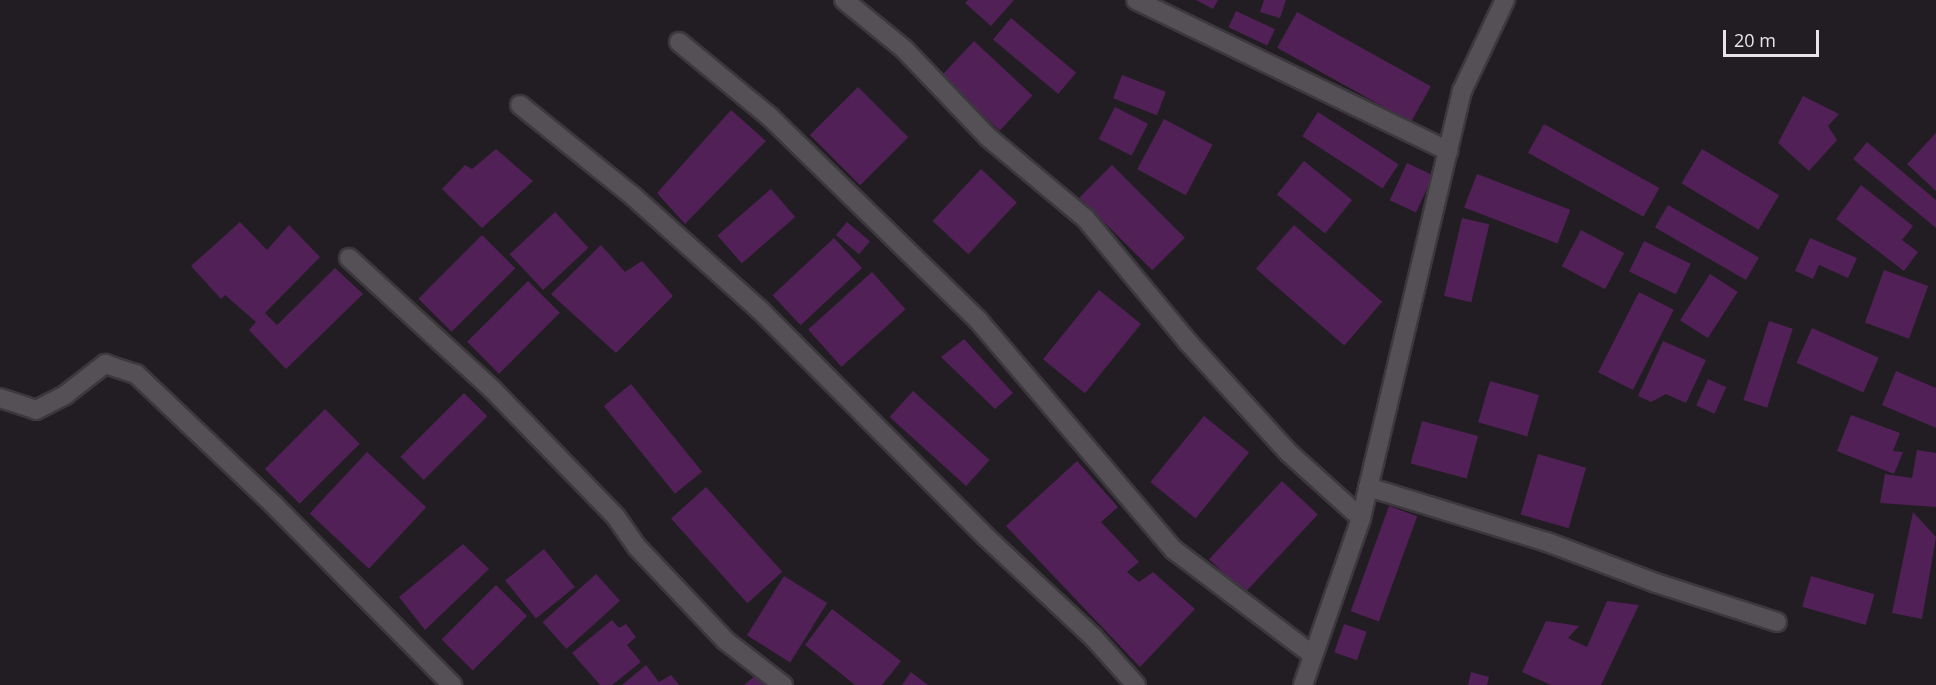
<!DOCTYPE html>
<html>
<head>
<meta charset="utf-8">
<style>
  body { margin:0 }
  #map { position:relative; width:1936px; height:685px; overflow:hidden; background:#221d22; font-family:"Open Sans",sans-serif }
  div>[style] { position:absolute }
  .building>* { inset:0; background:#512057; transform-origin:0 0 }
  .roads { filter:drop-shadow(2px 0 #3c383d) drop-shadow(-2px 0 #3c383d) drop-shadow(0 2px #3c383d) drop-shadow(0 -2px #3c383d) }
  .street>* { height:18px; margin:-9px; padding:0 9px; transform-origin:9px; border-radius:9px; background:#555056 }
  span { translate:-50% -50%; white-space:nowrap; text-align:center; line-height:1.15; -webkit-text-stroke:4.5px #221d22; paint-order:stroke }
  .scale { position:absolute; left:1723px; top:30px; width:96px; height:27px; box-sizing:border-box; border:3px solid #e8e5e9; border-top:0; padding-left:8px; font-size:18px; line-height:21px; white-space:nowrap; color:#e8e5e9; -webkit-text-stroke:4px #221d22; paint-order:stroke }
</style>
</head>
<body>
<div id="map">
  <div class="building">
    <div style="clip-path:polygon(968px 0,1014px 0,991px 26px,965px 3px)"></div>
    <div style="clip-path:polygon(1196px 0,1218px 0,1213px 9px)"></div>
    <div style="clip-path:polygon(1264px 0,1286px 0,1280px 18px,1260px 12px)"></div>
    <div style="left:1236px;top:11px;width:43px;height:18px;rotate:25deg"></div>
    <div style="left:1297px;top:12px;width:153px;height:41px;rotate:29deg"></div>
    <div style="left:1011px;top:18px;width:85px;height:28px;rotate:40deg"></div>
    <div style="left:974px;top:41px;width:80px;height:48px;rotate:43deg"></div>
    <div style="left:1122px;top:75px;width:47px;height:25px;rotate:21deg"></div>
    <div style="left:858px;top:87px;width:71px;height:68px;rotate:45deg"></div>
    <div style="clip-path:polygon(1803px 96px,1839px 114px,1828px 126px,1837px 140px,1809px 171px,1778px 143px)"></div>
    <div style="left:1115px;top:107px;width:37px;height:36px;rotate:27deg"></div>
    <div style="clip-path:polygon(731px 110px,766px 141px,685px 224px,657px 193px)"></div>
    <div style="left:1318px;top:112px;width:96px;height:29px;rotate:33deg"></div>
    <div style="left:1164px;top:119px;width:55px;height:57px;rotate:28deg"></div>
    <div style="left:1544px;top:124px;width:132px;height:33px;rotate:29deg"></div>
    <div style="clip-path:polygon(1936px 133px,1936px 191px,1907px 164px)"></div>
    <div style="clip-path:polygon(1867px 142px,1936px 200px,1936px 228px,1853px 159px)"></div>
    <div style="clip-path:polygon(496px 149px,533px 181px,482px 228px,442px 189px,465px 165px,472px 169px)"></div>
    <div style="left:1702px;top:149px;width:90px;height:40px;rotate:31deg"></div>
    <div style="left:1304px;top:161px;width:62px;height:43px;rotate:39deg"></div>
    <div style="left:1407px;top:163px;width:29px;height:41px;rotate:25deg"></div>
    <div style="left:1112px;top:165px;width:103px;height:46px;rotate:45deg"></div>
    <div style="left:981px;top:169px;width:49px;height:71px;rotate:43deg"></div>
    <div style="left:1477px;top:174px;width:100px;height:36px;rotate:21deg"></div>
    <div style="clip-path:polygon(1861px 185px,1913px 226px,1902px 240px,1918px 252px,1904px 271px,1836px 219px)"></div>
    <div style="left:771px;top:189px;width:37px;height:71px;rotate:49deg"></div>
    <div style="left:1668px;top:205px;width:105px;height:26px;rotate:30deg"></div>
    <div style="left:555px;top:212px;width:49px;height:62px;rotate:47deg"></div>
    <div style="left:1462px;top:218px;width:28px;height:80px;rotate:13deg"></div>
    <div style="clip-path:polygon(240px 222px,267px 250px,289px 225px,320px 257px,265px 313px,277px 325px,335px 268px,363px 294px,286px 369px,249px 330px,256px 322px,225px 295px,221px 299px,191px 266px)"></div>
    <div style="left:847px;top:222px;width:30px;height:17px;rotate:40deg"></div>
    <div style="left:1294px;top:225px;width:117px;height:58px;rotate:41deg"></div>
    <div style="left:1581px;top:230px;width:49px;height:41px;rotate:28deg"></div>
    <div style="left:482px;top:235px;width:47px;height:90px;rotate:45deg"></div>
    <div style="left:834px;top:238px;width:41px;height:84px;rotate:47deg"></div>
    <div style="clip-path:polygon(1810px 238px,1857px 258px,1848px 278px,1819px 265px,1813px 279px,1795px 271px)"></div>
    <div style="left:1644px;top:241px;width:52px;height:34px;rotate:26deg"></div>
    <div style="clip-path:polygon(601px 245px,625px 272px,642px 261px,673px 296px,616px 353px,551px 294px)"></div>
    <div style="left:1884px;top:270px;width:47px;height:56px;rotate:20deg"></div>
    <div style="left:872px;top:272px;width:50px;height:86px;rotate:48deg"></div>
    <div style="left:1710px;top:274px;width:33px;height:55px;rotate:33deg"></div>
    <div style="left:528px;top:281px;width:45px;height:86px;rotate:45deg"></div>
    <div style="left:1099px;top:290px;width:54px;height:89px;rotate:39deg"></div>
    <div style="left:1639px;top:292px;width:39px;height:90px;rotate:27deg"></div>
    <div style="left:1769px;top:321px;width:25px;height:83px;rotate:18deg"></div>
    <div style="left:1812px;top:328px;width:73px;height:38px;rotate:24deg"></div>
    <div style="clip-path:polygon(964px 339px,1013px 393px,995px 409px,941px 357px)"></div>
    <div style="clip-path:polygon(1663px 341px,1706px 360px,1686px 403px,1666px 394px,1651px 402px,1638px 396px)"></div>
    <div style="clip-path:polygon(1896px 371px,1936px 388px,1936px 428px,1882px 405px)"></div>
    <div style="left:1708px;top:379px;width:20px;height:29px;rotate:24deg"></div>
    <div style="left:1490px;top:381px;width:51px;height:43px;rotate:16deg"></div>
    <div style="left:631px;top:384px;width:113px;height:35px;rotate:51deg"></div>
    <div style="left:913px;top:391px;width:103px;height:35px;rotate:42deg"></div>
    <div style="left:464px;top:393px;width:33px;height:90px;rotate:45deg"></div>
    <div style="left:325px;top:409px;width:49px;height:85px;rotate:45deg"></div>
    <div style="clip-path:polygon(1851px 415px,1900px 433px,1893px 451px,1903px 452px,1894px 474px,1837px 451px)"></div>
    <div style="left:1204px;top:416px;width:58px;height:85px;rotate:39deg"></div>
    <div style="left:1422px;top:421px;width:58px;height:44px;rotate:15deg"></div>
    <div style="clip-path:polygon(1917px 450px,1936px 453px,1936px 507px,1880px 503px,1885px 474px,1912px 478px)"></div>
    <div style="left:367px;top:452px;width:81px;height:84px;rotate:43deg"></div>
    <div style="left:1538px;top:454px;width:50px;height:63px;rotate:16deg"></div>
    <div style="clip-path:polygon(1077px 461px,1118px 507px,1101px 522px,1139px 562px,1127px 572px,1139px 582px,1153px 572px,1195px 609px,1140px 667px,1006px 526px)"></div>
    <div style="left:1282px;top:481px;width:49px;height:107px;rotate:43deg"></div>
    <div style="left:706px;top:487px;width:114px;height:47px;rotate:48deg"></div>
    <div style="left:1389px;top:506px;width:30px;height:112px;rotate:20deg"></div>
    <div style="clip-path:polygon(1913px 512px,1936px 537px,1922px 619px,1892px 613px)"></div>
    <div style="clip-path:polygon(463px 544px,489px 569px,425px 630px,399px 597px)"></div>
    <div style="left:544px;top:549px;width:49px;height:50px;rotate:51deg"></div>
    <div style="left:596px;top:574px;width:36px;height:72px;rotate:48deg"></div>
    <div style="left:784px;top:576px;width:51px;height:70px;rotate:32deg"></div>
    <div style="left:1811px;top:576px;width:66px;height:32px;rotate:16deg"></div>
    <div style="left:496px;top:585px;width:44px;height:77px;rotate:45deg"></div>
    <div style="clip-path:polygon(1607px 601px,1639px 605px,1601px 685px,1551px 685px,1522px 672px,1546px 621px,1579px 626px,1568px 638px,1587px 647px)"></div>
    <div style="clip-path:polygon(832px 609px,901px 661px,882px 685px,855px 685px,805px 645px)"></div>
    <div style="clip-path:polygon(612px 620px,619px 628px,626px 624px,636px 637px,627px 645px,641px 662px,612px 685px,600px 685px,572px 653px)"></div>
    <div style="left:1344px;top:624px;width:24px;height:30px;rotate:19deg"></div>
    <div style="clip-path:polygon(646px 665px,659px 682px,671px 675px,679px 685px,622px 685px)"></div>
    <div style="clip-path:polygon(911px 672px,928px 685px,902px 685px)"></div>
    <div style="clip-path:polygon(1471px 672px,1489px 677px,1487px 685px,1468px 685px)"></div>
    <div style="clip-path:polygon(758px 673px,769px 685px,744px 685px)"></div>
  </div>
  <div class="roads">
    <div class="street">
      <div style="left:844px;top:0;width:77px;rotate:39.2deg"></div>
      <div style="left:904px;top:49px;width:122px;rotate:46.3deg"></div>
      <div style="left:988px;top:137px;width:126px;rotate:39.9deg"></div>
      <div style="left:1085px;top:218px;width:160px;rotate:50.3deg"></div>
      <div style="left:1187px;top:341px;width:151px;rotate:47.7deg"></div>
      <div style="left:1289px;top:453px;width:97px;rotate:42.1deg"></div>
      <div style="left:1136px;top:0;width:347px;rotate:25.8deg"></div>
      <div style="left:679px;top:42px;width:118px;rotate:39.5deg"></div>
      <div style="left:770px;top:117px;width:291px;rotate:44.3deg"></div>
      <div style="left:978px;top:320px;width:302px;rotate:49.6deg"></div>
      <div style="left:1174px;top:550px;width:174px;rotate:37.1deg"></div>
      <div style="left:520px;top:105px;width:146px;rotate:38.9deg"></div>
      <div style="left:634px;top:197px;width:168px;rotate:41.9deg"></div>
      <div style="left:759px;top:309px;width:320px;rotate:45.1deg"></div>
      <div style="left:985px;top:536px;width:148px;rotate:43.1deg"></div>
      <div style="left:1093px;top:637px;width:64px;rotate:48.1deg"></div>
      <div style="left:349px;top:258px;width:194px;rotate:42.5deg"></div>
      <div style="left:492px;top:389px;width:178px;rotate:45.9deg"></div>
      <div style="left:616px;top:517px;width:37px;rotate:55deg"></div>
      <div style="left:637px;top:547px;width:129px;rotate:46.6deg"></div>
      <div style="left:726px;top:641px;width:72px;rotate:37.7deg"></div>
      <div style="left:0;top:398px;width:38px;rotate:18deg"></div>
      <div style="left:36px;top:410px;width:33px;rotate:-27deg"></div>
      <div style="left:65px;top:395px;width:51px;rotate:-37.8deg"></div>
      <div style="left:105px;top:364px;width:33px;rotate:18deg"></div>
      <div style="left:136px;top:374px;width:189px;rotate:43.5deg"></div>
      <div style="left:273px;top:504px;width:255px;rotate:45.3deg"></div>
      <div style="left:1368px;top:487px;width:187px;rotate:17.1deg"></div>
      <div style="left:1547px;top:542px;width:116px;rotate:20.6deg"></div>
      <div style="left:1656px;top:583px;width:127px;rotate:17.9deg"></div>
      <div style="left:1303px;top:685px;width:177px;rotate:-70.8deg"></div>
      <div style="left:1361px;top:518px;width:439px;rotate:-76.7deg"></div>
      <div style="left:1462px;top:91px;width:101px;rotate:-64.7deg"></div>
    </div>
  </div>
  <div class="scale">20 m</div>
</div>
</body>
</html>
